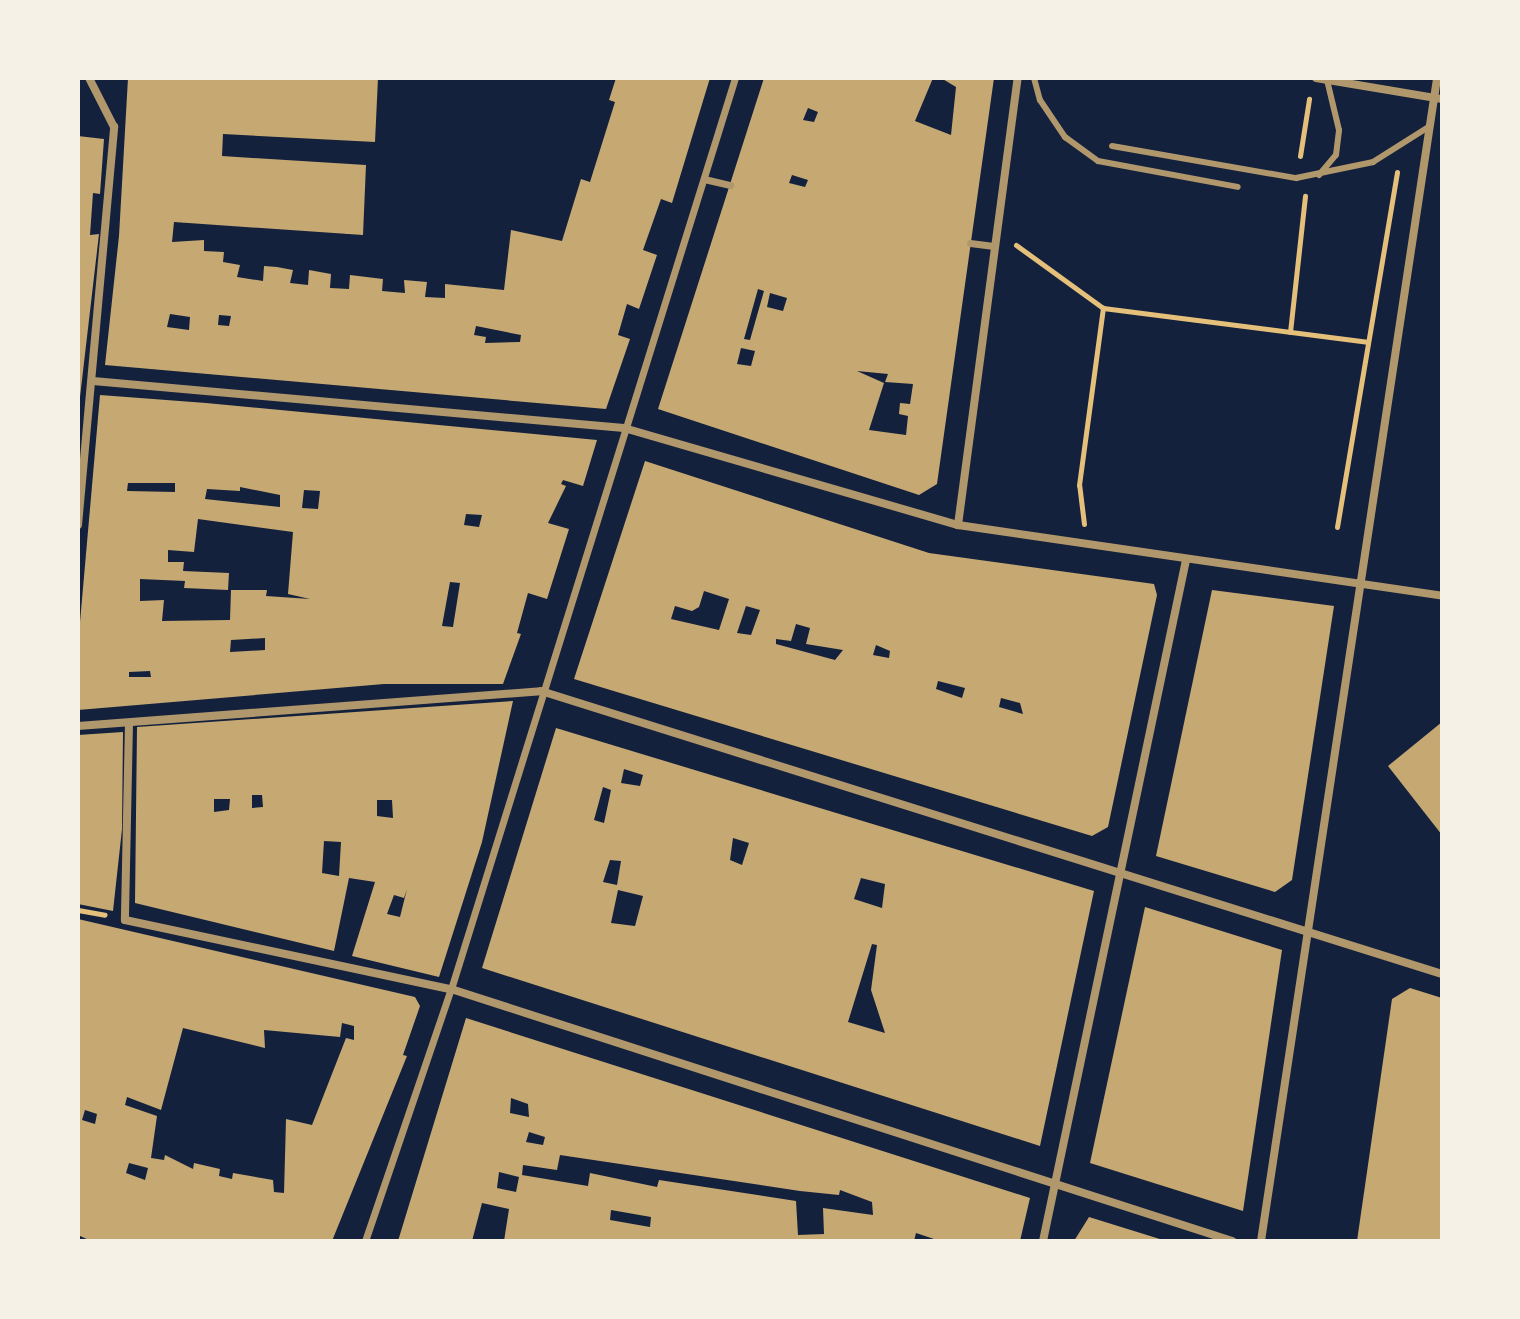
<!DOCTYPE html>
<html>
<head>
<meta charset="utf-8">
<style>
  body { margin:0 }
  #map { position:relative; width:1520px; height:1319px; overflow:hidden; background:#14213d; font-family:"PT Sans",sans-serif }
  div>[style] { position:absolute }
  .building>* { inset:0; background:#c6a872 }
  .path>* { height:5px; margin:-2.5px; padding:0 2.5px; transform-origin:2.5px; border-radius:2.5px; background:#e5c07b }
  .service>* { height:6px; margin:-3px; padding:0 3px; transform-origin:3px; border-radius:3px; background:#b1986c }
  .pedestrian>* { height:7px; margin:-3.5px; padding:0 3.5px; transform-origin:3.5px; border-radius:3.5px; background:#b1986c }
  .minor>* { height:8px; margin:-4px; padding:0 4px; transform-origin:4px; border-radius:4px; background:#b1986c }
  span { translate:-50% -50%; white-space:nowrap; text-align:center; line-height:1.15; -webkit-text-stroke:6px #f6f1e7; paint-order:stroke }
  .frame { position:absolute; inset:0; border:80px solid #f6f1e7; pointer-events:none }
</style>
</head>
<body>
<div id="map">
  <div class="building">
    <div style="clip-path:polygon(evenodd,128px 78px,378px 78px,375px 142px,223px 134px,222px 156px,366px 165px,363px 235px,174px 222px,172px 242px,204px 240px,204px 251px,224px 252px,223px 262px,240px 265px,237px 277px,263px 281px,264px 266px,277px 267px,293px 270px,290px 283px,308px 285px,309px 270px,331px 274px,330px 288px,349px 289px,350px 275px,383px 279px,382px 291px,405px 293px,404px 280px,427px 282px,425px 297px,445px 298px,445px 284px,504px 290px,511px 230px,562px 241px,581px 179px,590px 182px,615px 102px,609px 100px,616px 78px,710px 78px,672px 203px,661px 199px,643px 250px,657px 255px,639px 309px,627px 304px,618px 335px,630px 339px,606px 409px,105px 365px,119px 236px,128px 78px,170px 314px,190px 317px,189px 330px,167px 327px,170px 314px,128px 78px,219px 315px,231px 316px,229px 326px,218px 325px,219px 315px,128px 78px,476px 326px,521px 335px,520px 342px,485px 343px,486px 337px,474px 335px,476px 326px)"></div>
    <div style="clip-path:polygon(evenodd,764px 78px,933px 78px,915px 121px,951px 135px,956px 87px,941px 78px,994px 78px,937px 484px,919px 495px,658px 409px,764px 78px,808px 108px,818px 112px,814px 122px,803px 120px,808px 108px,764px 78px,792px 175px,808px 180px,805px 187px,789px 183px,792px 175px,764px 78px,758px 289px,764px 291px,750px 340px,744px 339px,758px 289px,764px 78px,770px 293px,787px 298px,783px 311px,767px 307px,770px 293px,764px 78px,741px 348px,755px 351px,751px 366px,737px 364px,741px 348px,764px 78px,857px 371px,888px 374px,885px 382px,913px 384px,910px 404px,900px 403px,899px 414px,908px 416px,906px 435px,869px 430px,884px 383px,857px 371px)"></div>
    <div style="clip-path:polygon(78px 136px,104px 139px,100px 194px,93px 193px,90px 235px,99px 234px,80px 397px)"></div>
    <div style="clip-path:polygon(evenodd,100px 395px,206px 403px,597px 440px,583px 486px,563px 480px,561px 484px,566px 486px,548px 523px,569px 529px,547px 599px,528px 593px,517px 633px,521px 634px,503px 684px,384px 684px,78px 710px,80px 622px,100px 395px,128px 483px,175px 483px,175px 492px,127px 491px,128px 483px,100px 395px,240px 487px,280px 495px,280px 507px,205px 499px,207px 489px,240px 491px,240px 487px,100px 395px,304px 490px,320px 491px,318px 509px,302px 508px,304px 490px,100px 395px,466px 514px,482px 515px,479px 527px,464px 525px,466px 514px,100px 395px,198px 519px,293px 532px,288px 594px,310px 599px,266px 596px,267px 590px,231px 590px,230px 620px,162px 621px,164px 600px,140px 601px,140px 579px,185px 581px,184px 588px,228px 590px,229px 573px,183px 571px,184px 562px,168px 562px,168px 550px,194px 552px,198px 519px,100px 395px,450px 582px,460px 583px,453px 627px,442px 626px,450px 582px,100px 395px,265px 638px,265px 650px,230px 652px,231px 640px,265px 638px,100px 395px,150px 671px,151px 677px,129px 677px,129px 672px,150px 671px)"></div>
    <div style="clip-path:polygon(evenodd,645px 461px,929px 553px,1154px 584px,1157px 595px,1108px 827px,1092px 836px,574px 679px,645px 461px,704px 591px,729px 599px,719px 630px,671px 619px,675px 606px,692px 611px,699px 607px,704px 591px,645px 461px,746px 606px,760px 610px,751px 635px,737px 633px,746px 606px,645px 461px,796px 624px,810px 628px,806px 644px,843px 650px,835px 660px,776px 644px,776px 639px,791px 641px,796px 624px,645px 461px,876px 645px,890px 651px,889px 658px,873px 655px,876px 645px,645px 461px,938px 681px,965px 688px,962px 698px,936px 689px,938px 681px,645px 461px,1001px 698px,1020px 703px,1023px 714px,999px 707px,1001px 698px)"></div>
    <div style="clip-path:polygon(1212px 590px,1334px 606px,1292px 880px,1275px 892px,1156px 856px)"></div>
    <div style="clip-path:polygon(evenodd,513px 701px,482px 842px,439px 977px,352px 956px,375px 882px,349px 878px,334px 951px,135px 903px,137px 727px,513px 701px,252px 795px,262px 795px,263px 807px,252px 808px,252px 795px,513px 701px,214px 799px,230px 799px,229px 810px,214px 812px,214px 799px,513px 701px,377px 800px,392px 800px,393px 818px,377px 816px,377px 800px,513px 701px,324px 841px,341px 842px,339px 876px,322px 873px,324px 841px,513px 701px,407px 889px,400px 917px,387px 914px,394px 895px,404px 898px,407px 889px)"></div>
    <div style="clip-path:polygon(1442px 722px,1442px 835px,1388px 766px)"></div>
    <div style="clip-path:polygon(evenodd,556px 728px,1094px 891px,1040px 1146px,482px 968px,556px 728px,624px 769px,643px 775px,640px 786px,621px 783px,624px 769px,556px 728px,603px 787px,611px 790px,604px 823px,594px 820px,603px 787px,556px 728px,733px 838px,749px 843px,742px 865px,730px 860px,733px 838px,556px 728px,610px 860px,621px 861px,617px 885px,603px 882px,610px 860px,556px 728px,861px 878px,885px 884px,882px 908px,854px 899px,861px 878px,556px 728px,618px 890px,643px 896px,635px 926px,611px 923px,618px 890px,556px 728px,872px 944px,877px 945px,871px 990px,885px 1033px,848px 1022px,872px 944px)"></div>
    <div style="clip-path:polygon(123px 732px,122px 829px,113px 911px,78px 904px,78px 735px)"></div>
    <div style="clip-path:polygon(1145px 907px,1282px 950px,1243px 1211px,1090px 1163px)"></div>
    <div style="clip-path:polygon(evenodd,78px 919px,415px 997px,420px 1006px,403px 1055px,407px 1056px,332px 1241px,91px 1241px,78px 1235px,78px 919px,342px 1023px,354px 1026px,354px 1040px,346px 1038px,312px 1125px,286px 1119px,284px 1193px,274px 1192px,273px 1180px,233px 1173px,232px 1179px,219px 1176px,220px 1169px,194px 1163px,193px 1169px,165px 1155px,164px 1160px,151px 1158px,157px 1116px,125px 1105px,127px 1097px,161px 1110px,183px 1028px,265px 1048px,264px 1030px,340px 1037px,342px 1023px,78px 919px,85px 1110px,97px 1114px,95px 1124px,82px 1120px,85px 1110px,78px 919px,129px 1163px,148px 1168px,145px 1180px,126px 1173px,129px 1163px)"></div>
    <div style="clip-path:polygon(1410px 988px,1442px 998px,1442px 1241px,1357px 1241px,1392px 999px)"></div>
    <div style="clip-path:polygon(evenodd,466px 1018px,1030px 1198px,1020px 1241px,940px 1241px,916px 1233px,914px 1241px,504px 1241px,509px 1209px,482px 1203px,472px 1241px,398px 1241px,466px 1018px,511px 1098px,528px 1104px,529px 1117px,510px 1113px,511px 1098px,466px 1018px,529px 1132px,545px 1137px,543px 1145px,526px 1142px,529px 1132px,466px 1018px,560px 1155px,800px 1191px,839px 1195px,840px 1190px,872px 1202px,873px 1215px,823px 1208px,824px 1234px,798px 1235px,796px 1201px,659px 1180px,657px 1187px,590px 1173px,588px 1186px,522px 1175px,523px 1165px,557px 1170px,560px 1155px,466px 1018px,499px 1172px,519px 1177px,516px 1192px,497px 1188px,499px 1172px,466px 1018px,611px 1210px,651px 1217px,650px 1227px,610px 1220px,611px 1210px)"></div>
    <div style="clip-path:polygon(1089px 1217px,1163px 1240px,1163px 1241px,1074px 1241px)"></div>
  </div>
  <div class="path">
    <div style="left:1300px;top:156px;width:58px;rotate:-81deg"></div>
    <div style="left:1016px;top:245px;width:107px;rotate:35.9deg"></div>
    <div style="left:1290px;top:332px;width:137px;rotate:-83.7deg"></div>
    <div style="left:1084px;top:524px;width:39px;rotate:-97deg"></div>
    <div style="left:1079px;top:485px;width:179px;rotate:-82.3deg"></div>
    <div style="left:1103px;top:308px;width:266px;rotate:7.3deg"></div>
    <div style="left:1337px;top:527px;width:360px;rotate:-80.4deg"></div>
    <div style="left:78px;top:910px;width:27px;rotate:10deg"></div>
  </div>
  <div class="service">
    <div style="left:1034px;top:78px;width:23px;rotate:75deg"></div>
    <div style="left:1040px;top:100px;width:45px;rotate:56deg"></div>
    <div style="left:1065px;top:137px;width:41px;rotate:36deg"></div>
    <div style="left:1098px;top:161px;width:142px;rotate:10.5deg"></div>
    <div style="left:1112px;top:146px;width:187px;rotate:9.9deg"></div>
    <div style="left:1296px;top:178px;width:79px;rotate:-11.7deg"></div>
    <div style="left:1373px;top:162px;width:67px;rotate:-32.3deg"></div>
    <div style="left:1319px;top:175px;width:26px;rotate:-50deg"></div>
    <div style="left:1336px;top:155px;width:25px;rotate:-83deg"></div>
    <div style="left:1339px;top:130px;width:51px;rotate:-103.5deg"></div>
  </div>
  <div class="pedestrian">
    <div style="left:704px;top:179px;width:27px;rotate:13deg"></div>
    <div style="left:970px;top:243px;width:24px;rotate:7deg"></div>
    <div style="left:365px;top:1241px;width:266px;rotate:-71.2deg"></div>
    <div style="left:451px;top:989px;width:954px;rotate:-72.69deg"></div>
  </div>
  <div class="minor">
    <div style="left:1316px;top:78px;width:128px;rotate:9.5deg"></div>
    <div style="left:93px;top:381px;width:533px;rotate:5.06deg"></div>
    <div style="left:624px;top:428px;width:348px;rotate:16.2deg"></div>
    <div style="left:958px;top:525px;width:489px;rotate:8.3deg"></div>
    <div style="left:78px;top:525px;width:400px;rotate:-84.8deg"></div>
    <div style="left:114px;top:127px;width:55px;rotate:-117deg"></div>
    <div style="left:958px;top:525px;width:451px;rotate:-82.4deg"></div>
    <div style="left:129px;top:723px;width:197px;rotate:91.2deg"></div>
    <div style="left:125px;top:920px;width:333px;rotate:12deg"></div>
    <div style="left:451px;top:989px;width:821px;rotate:17.88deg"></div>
    <div style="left:78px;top:726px;width:464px;rotate:-4.3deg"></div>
    <div style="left:541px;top:691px;width:944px;rotate:17.44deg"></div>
    <div style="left:1043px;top:1241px;width:696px;rotate:-78.14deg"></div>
    <div style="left:1261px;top:1241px;width:1176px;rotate:-81.39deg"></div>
  </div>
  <div class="frame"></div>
</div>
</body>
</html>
